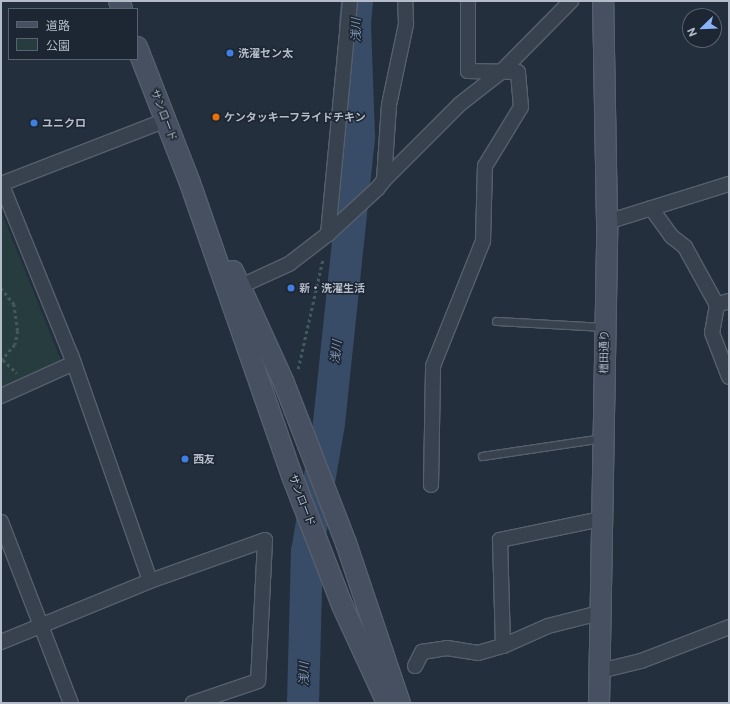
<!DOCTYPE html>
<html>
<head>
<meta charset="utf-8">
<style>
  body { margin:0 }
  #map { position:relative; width:730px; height:704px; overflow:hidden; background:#242f3e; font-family:Commissioner,"Noto Sans JP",sans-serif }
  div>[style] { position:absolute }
  .green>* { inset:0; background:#263c3f }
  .river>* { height:32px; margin:-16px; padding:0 16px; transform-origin:16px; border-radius:16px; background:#394c67 }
  .path>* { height:2.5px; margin-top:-1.25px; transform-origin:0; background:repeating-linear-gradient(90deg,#44595c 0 3px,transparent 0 6px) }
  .roads { filter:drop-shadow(1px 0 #565f6c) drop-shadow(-1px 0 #565f6c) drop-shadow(0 1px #565f6c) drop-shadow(0 -1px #565f6c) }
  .lane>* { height:7px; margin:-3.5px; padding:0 3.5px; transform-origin:3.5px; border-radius:3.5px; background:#38414e }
  .street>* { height:14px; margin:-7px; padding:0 7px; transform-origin:7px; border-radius:7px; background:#38414e }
  .secondary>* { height:20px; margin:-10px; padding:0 10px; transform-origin:10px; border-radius:10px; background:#465061 }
  .dots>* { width:11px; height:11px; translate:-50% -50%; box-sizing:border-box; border:2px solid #1d2633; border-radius:50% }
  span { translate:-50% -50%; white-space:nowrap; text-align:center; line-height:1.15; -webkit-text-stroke:3px #1d2633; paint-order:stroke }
  .poi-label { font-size:11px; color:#b4bcc9; font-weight:700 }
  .left { translate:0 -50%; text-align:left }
  .street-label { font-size:11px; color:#b4bcc9 }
  .water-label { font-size:12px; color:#7c92b1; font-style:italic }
  .frame { position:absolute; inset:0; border:2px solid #b4bcc9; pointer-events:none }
  .legend { position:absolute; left:8px; top:8px; width:130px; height:52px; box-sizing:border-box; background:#1d2633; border:1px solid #59626f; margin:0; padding:5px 7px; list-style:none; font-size:12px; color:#b4bcc9 }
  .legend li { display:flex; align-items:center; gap:8px; height:20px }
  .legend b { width:20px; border:1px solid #59626f }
  .north { position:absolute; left:682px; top:8px; width:40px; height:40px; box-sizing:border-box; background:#1d2633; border:1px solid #59626f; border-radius:50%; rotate:247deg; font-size:11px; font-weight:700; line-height:16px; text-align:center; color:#b4bcc9 }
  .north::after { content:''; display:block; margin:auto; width:14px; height:18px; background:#8ab4f8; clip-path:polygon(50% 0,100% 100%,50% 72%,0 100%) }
</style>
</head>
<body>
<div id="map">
  <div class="green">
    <div style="clip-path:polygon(1px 211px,61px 360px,1px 387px)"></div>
  </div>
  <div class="river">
    <div style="left:303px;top:703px;width:151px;rotate:-88.5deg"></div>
    <div style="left:307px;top:552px;width:131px;rotate:-80.3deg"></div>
    <div style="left:329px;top:423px;width:288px;rotate:-84deg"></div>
    <div style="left:359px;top:137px;width:113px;rotate:-92deg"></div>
    <div style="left:355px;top:24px;width:23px;rotate:-85deg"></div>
  </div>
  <div class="path">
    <div style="left:1px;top:288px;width:21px;rotate:51deg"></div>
    <div style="left:14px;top:304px;width:27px;rotate:82deg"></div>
    <div style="left:18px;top:331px;width:14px;rotate:102deg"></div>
    <div style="left:15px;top:345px;width:21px;rotate:131deg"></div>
    <div style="left:3px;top:360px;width:19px;rotate:43deg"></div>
    <div style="left:298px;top:369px;width:114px;rotate:-77.3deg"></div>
  </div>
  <div class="roads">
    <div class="lane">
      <div style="left:496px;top:321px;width:109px;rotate:3.2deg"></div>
      <div style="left:482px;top:456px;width:122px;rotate:-8.5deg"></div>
    </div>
    <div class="street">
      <div style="left:384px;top:180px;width:75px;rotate:-86.2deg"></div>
      <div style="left:389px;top:105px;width:83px;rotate:-78.1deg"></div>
      <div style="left:406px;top:24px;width:23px;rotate:-92deg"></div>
      <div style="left:1px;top:183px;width:186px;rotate:67.9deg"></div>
      <div style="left:71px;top:355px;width:239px;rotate:70.7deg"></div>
      <div style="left:1px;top:184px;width:177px;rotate:-21.2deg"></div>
      <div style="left:651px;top:208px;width:34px;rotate:54deg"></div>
      <div style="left:671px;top:236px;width:18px;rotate:38deg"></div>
      <div style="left:685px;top:247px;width:66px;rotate:61.1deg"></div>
      <div style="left:607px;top:222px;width:128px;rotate:-17.3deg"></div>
      <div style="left:328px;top:234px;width:234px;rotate:-84.6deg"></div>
      <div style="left:241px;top:286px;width:53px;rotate:-24.6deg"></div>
      <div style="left:289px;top:264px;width:49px;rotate:-37.6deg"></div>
      <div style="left:328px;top:234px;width:67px;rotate:-42.6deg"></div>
      <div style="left:377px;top:189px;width:11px;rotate:-52deg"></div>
      <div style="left:384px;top:180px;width:107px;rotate:-45deg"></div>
      <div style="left:460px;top:104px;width:52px;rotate:-38deg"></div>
      <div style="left:501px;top:72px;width:100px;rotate:-45.4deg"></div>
      <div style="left:729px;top:301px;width:13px;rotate:162deg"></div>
      <div style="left:717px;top:305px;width:28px;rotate:100deg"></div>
      <div style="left:712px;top:333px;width:47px;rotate:68.9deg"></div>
      <div style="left:1px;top:396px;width:80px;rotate:-24.3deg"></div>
      <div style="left:431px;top:485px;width:119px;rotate:-89deg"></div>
      <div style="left:433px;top:366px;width:135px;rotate:-68.2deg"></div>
      <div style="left:483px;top:241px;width:75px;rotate:-88.5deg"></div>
      <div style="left:485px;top:166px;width:69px;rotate:-58.6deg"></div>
      <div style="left:521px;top:107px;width:35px;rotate:-95deg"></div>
      <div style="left:518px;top:72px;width:50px;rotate:-178.9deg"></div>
      <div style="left:468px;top:71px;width:70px;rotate:-90deg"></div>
      <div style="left:1px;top:522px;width:194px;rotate:68.9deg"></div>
      <div style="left:1px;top:642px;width:161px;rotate:-22.3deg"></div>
      <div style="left:150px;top:581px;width:122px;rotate:-19.6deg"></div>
      <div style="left:265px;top:540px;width:141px;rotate:92.8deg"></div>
      <div style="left:258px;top:681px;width:69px;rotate:161.3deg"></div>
      <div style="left:503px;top:646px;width:49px;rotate:-24deg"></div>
      <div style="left:548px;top:626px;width:53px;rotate:-14.3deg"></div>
      <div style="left:415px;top:666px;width:16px;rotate:-63deg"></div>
      <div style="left:422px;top:652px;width:25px;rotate:-9deg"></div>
      <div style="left:447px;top:648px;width:31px;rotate:9deg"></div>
      <div style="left:478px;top:653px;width:26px;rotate:-16deg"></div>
      <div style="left:503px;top:646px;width:106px;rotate:-91.6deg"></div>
      <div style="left:500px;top:540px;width:103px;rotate:-11.7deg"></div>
      <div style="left:600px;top:671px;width:42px;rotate:-13.7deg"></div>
      <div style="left:641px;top:661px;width:94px;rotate:-21.1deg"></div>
    </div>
    <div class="secondary">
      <div style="left:119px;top:1px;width:9px;rotate:69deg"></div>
      <div style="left:137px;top:47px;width:146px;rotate:68.7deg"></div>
      <div style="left:190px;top:183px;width:310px;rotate:70.8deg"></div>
      <div style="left:292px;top:476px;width:138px;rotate:68.8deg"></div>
      <div style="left:342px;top:605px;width:108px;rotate:65.3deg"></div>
      <div style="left:233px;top:271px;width:123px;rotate:65.5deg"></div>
      <div style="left:284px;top:383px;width:172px;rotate:68.8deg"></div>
      <div style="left:346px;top:543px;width:169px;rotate:71.4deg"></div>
      <div style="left:599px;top:703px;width:481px;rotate:-89deg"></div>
      <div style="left:607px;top:222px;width:221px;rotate:-91deg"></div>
    </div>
  </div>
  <div class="dots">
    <div style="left:230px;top:53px;background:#3f7fe0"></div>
    <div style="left:216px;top:117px;background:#e8710a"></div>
    <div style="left:34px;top:123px;background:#3f7fe0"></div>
    <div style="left:291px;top:288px;background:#3f7fe0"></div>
    <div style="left:185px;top:459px;background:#3f7fe0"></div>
  </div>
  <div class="poi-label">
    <span class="left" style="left:238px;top:53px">洗濯セン太</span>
    <span class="left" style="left:224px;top:117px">ケンタッキーフライドチキン</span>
    <span class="left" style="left:42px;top:123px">ユニクロ</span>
    <span class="left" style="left:299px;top:288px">新・洗濯生活</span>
    <span class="left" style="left:193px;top:459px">西友</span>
  </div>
  <div class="street-label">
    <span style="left:164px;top:115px;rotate:69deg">サンロード</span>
    <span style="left:604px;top:352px;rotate:-89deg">檀田通り</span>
    <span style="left:302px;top:500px;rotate:69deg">サンロード</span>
  </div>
  <div class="water-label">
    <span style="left:356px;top:30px;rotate:-89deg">浅川</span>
    <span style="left:336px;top:352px;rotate:-84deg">浅川</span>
    <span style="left:304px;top:674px;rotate:-89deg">浅川</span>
  </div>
  <div class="frame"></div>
  <ul class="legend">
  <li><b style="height:5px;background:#465061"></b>道路</li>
  <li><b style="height:11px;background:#263c3f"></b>公園</li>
  </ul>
  <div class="north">N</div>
</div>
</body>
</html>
